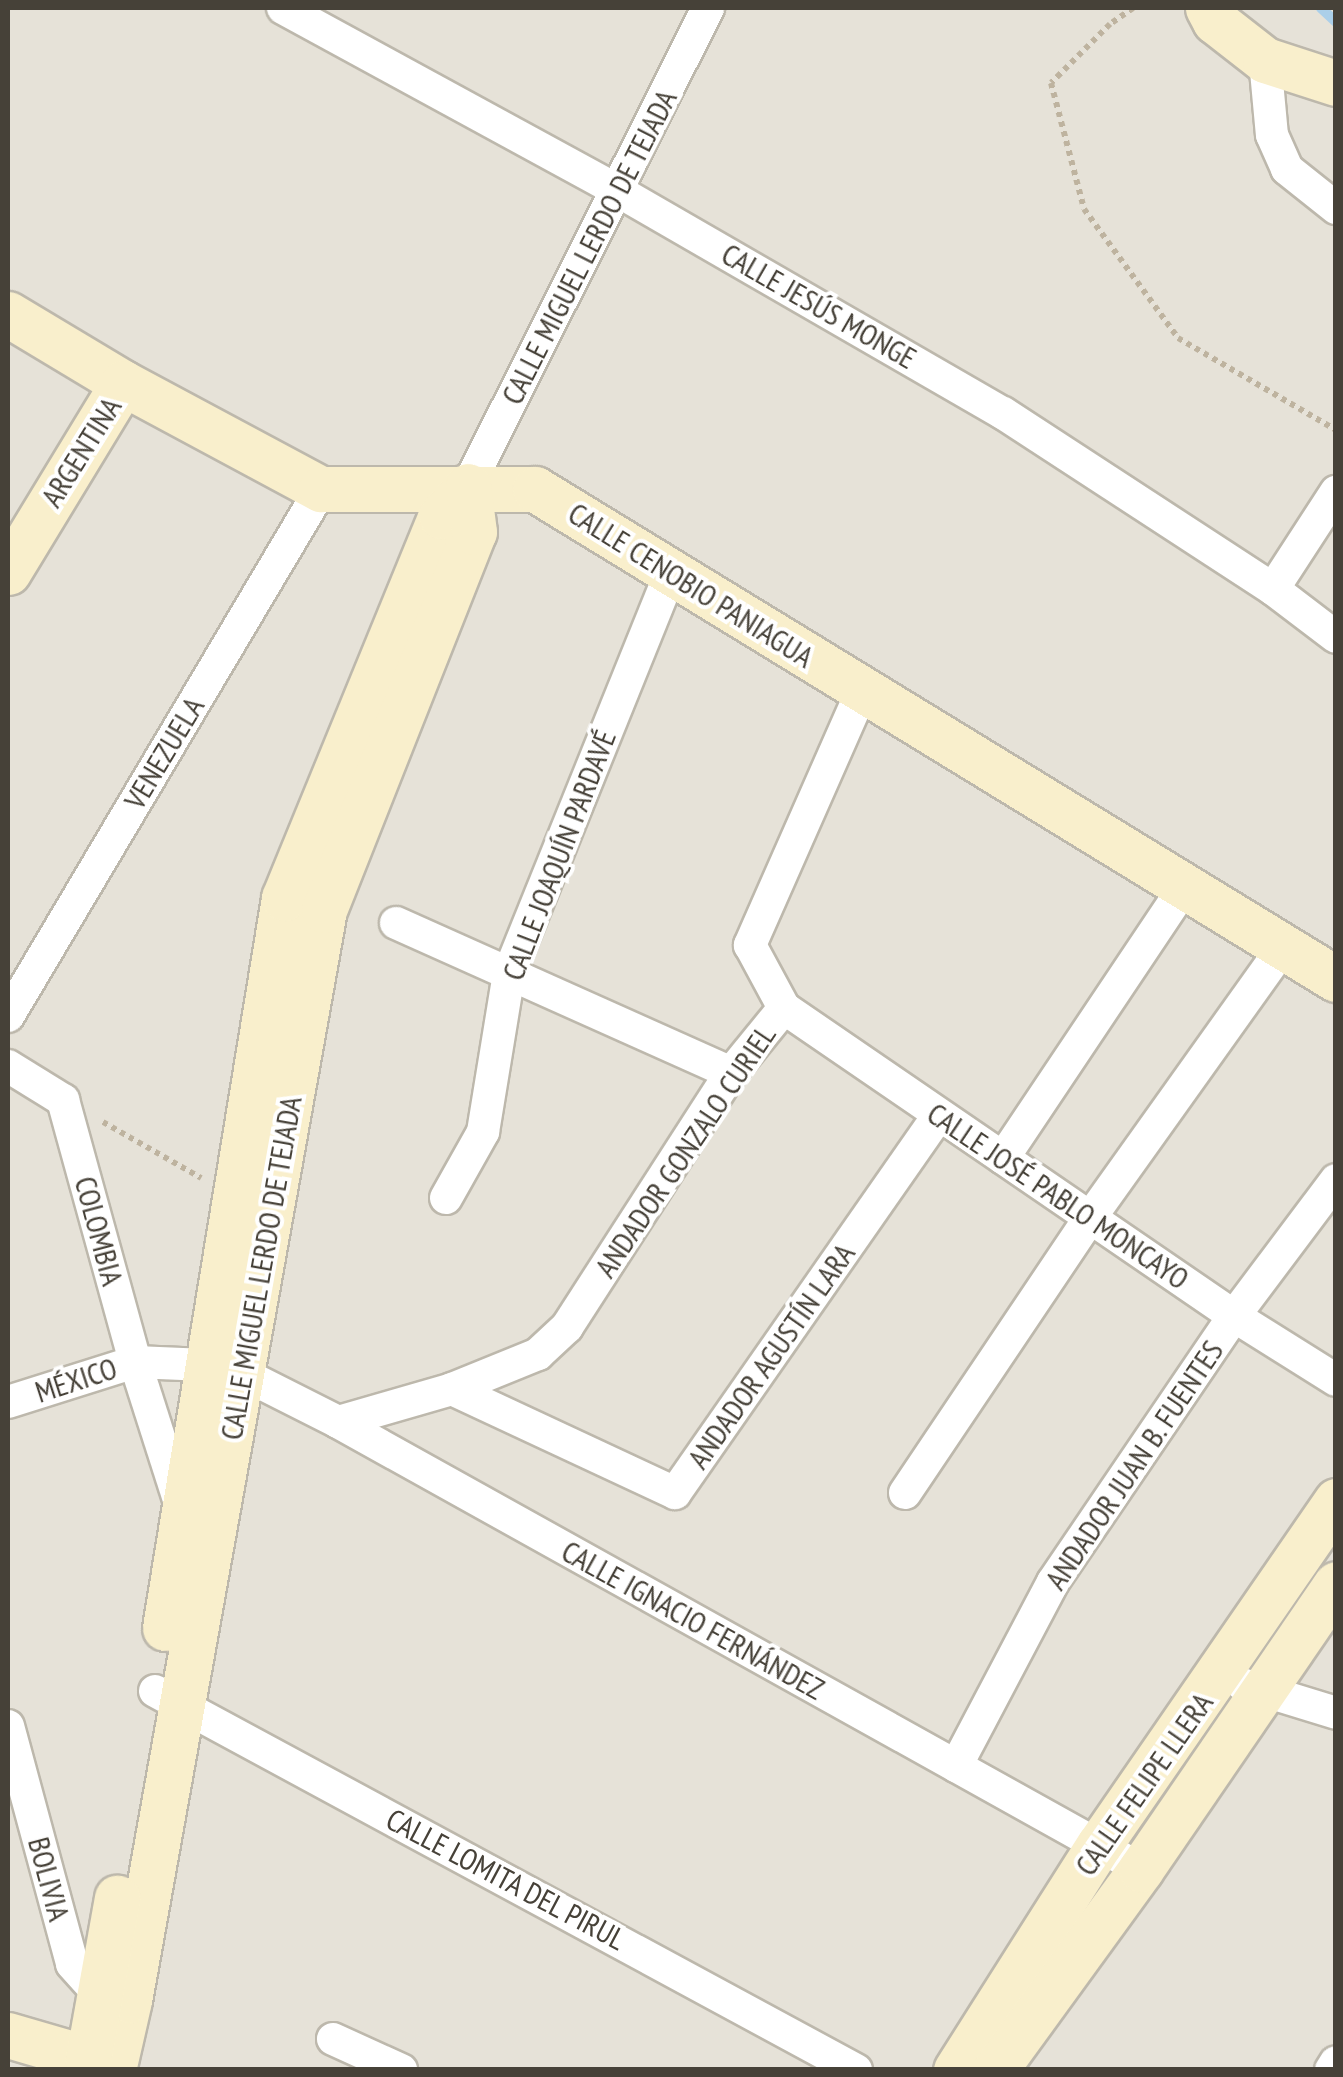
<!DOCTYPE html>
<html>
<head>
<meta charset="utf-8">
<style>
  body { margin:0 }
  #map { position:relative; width:1343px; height:2077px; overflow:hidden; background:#f3f0e9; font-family:"PT Sans Narrow",sans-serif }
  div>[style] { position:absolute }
  .residential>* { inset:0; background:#e6e2d8; transform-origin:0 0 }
  .stream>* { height:10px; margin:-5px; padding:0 5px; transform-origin:5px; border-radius:5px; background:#abcfe9 }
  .path>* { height:6px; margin-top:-3px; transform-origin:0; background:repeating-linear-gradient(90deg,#beb39f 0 5px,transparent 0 10px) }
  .roads { filter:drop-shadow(2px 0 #bdb8ac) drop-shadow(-2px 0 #bdb8ac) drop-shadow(0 2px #bdb8ac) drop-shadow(0 -2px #bdb8ac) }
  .street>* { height:32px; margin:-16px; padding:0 16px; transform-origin:16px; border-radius:16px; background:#fff }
  .secondary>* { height:45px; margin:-22.5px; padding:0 22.5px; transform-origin:22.5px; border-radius:22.5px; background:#f9efcc }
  span { translate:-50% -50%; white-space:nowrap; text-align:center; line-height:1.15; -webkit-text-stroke:8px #fff; paint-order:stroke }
  .street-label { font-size:30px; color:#464138 }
  .frame { position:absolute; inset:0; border:10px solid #464138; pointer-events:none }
</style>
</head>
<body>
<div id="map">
  <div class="residential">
    <div style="left:8px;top:8px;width:1327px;height:2061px"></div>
  </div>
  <div class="stream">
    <div style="left:1321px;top:8px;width:21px;rotate:43deg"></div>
  </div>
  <div class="path">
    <div style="left:1133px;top:8px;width:28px;rotate:145deg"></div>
    <div style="left:1110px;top:24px;width:83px;rotate:135deg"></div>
    <div style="left:1051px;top:83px;width:130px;rotate:75.3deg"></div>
    <div style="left:1084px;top:209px;width:160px;rotate:53.9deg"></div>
    <div style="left:1178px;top:338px;width:183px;rotate:30.2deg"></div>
    <div style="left:103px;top:1122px;width:113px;rotate:29.7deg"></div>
  </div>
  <div class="roads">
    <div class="street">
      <div style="left:283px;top:8px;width:382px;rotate:28.6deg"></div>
      <div style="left:618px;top:191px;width:444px;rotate:30deg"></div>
      <div style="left:1003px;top:413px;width:322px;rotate:33.1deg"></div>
      <div style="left:1273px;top:589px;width:79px;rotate:37.3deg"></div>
      <div style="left:1265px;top:60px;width:75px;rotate:84.7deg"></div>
      <div style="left:1272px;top:135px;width:37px;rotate:66deg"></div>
      <div style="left:1287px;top:169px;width:63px;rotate:38.5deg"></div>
      <div style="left:468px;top:486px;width:535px;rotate:-63.34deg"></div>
      <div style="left:1273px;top:589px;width:116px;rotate:-57deg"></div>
      <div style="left:862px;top:691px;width:278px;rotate:113.8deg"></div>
      <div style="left:750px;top:945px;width:72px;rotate:61.6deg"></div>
      <div style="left:784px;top:1008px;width:545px;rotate:34.39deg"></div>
      <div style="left:1234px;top:1316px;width:120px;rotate:32.1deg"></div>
      <div style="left:396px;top:923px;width:367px;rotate:24.1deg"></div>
      <div style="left:8px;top:1016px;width:613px;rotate:-59.29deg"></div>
      <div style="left:8px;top:1066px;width:65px;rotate:31.7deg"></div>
      <div style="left:63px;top:1100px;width:272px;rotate:74.6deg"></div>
      <div style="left:135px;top:1362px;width:154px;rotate:72.3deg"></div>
      <div style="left:1003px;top:1158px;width:325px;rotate:-56.2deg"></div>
      <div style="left:446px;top:1198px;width:76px;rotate:-60.7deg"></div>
      <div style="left:483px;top:1132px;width:161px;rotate:-80.7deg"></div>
      <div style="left:509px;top:973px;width:432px;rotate:-68deg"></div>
      <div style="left:452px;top:1389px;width:246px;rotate:25deg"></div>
      <div style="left:675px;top:1493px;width:461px;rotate:-55.1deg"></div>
      <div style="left:8px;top:1402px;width:133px;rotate:-17.5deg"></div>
      <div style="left:135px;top:1362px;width:71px;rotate:2.4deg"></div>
      <div style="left:206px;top:1365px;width:38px;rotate:14deg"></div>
      <div style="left:243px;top:1374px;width:106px;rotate:26.8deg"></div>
      <div style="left:338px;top:1422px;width:919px;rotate:29.1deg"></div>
      <div style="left:338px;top:1422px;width:119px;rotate:-16.1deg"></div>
      <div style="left:452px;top:1389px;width:93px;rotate:-22.1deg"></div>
      <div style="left:538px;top:1354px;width:40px;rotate:-43deg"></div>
      <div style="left:567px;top:1327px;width:302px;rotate:-57.2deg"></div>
      <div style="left:731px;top:1073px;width:84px;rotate:-50.8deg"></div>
      <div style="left:905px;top:1493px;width:331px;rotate:-56.1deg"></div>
      <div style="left:1090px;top:1218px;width:333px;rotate:-54.5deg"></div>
      <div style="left:1242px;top:1684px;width:98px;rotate:17.1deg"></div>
      <div style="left:155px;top:1691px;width:797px;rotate:28.4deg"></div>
      <div style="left:8px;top:1726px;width:246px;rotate:74.9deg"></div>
      <div style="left:72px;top:1964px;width:38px;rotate:48deg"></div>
      <div style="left:97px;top:1992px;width:16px;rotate:14deg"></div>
      <div style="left:956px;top:1766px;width:208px;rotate:-62.2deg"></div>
      <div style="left:1053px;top:1582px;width:322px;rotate:-55.8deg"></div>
      <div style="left:1234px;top:1316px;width:170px;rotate:-53.1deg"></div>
      <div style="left:333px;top:2039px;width:75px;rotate:24.5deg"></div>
      <div style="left:1331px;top:2070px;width:9px;rotate:-58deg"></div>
    </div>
    <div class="secondary">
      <div style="left:1208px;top:8px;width:15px;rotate:62deg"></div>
      <div style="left:1215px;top:21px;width:63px;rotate:38deg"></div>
      <div style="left:1265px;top:60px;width:75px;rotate:17.9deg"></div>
      <div style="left:8px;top:314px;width:134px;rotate:31deg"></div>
      <div style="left:123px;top:383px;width:225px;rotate:28.2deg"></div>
      <div style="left:321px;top:489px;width:214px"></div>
      <div style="left:535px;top:489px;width:939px;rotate:31.46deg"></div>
      <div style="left:8px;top:572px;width:221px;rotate:-58.7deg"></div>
      <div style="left:165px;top:1628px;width:740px;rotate:-80.74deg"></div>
      <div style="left:284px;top:898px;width:413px;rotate:-67.7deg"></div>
      <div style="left:441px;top:516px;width:40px;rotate:-48deg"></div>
      <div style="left:8px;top:2035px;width:110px;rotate:16.3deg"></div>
      <div style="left:114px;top:2066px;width:68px;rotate:-77.2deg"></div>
      <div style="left:129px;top:2000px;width:1107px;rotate:-79.86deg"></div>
      <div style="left:324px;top:910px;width:407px;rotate:-68.4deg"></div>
      <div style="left:474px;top:532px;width:46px;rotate:-97.4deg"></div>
      <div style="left:88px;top:2059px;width:164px;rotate:-79.8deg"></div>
      <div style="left:956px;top:2070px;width:267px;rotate:-57.6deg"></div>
      <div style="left:1099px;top:1845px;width:418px;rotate:-55.4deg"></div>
      <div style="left:995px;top:2070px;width:248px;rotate:-54deg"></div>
      <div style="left:1141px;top:1869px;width:345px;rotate:-55.6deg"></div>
    </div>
  </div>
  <div class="street-label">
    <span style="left:589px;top:247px;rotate:-63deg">CALLE MIGUEL LERDO DE TEJADA</span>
    <span style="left:819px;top:306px;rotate:30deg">CALLE JESÚS MONGE</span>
    <span style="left:81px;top:452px;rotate:-58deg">ARGENTINA</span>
    <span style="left:691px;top:585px;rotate:32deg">CALLE CENOBIO PANIAGUA</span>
    <span style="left:164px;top:753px;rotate:-59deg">VENEZUELA</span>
    <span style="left:559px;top:855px;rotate:-69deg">CALLE JOAQUÍN PARDAVÉ</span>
    <span style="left:685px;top:1151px;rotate:-56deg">ANDADOR GONZALO CURIEL</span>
    <span style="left:1058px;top:1196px;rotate:34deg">CALLE JOSÉ PABLO MONCAYO</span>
    <span style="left:99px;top:1231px;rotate:75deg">COLOMBIA</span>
    <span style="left:261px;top:1268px;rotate:-80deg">CALLE MIGUEL LERDO DE TEJADA</span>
    <span style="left:771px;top:1356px;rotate:-55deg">ANDADOR AGUSTÍN LARA</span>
    <span style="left:76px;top:1380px;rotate:-18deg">MÉXICO</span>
    <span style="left:1134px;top:1465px;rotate:-56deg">ANDADOR JUAN B. FUENTES</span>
    <span style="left:693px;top:1620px;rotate:29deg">CALLE IGNACIO FERNÁNDEZ</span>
    <span style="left:1144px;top:1784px;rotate:-55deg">CALLE FELIPE LLERA</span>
    <span style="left:49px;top:1879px;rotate:75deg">BOLIVIA</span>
    <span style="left:506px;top:1879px;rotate:28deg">CALLE LOMITA DEL PIRUL</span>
  </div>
  <div class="frame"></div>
</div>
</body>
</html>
